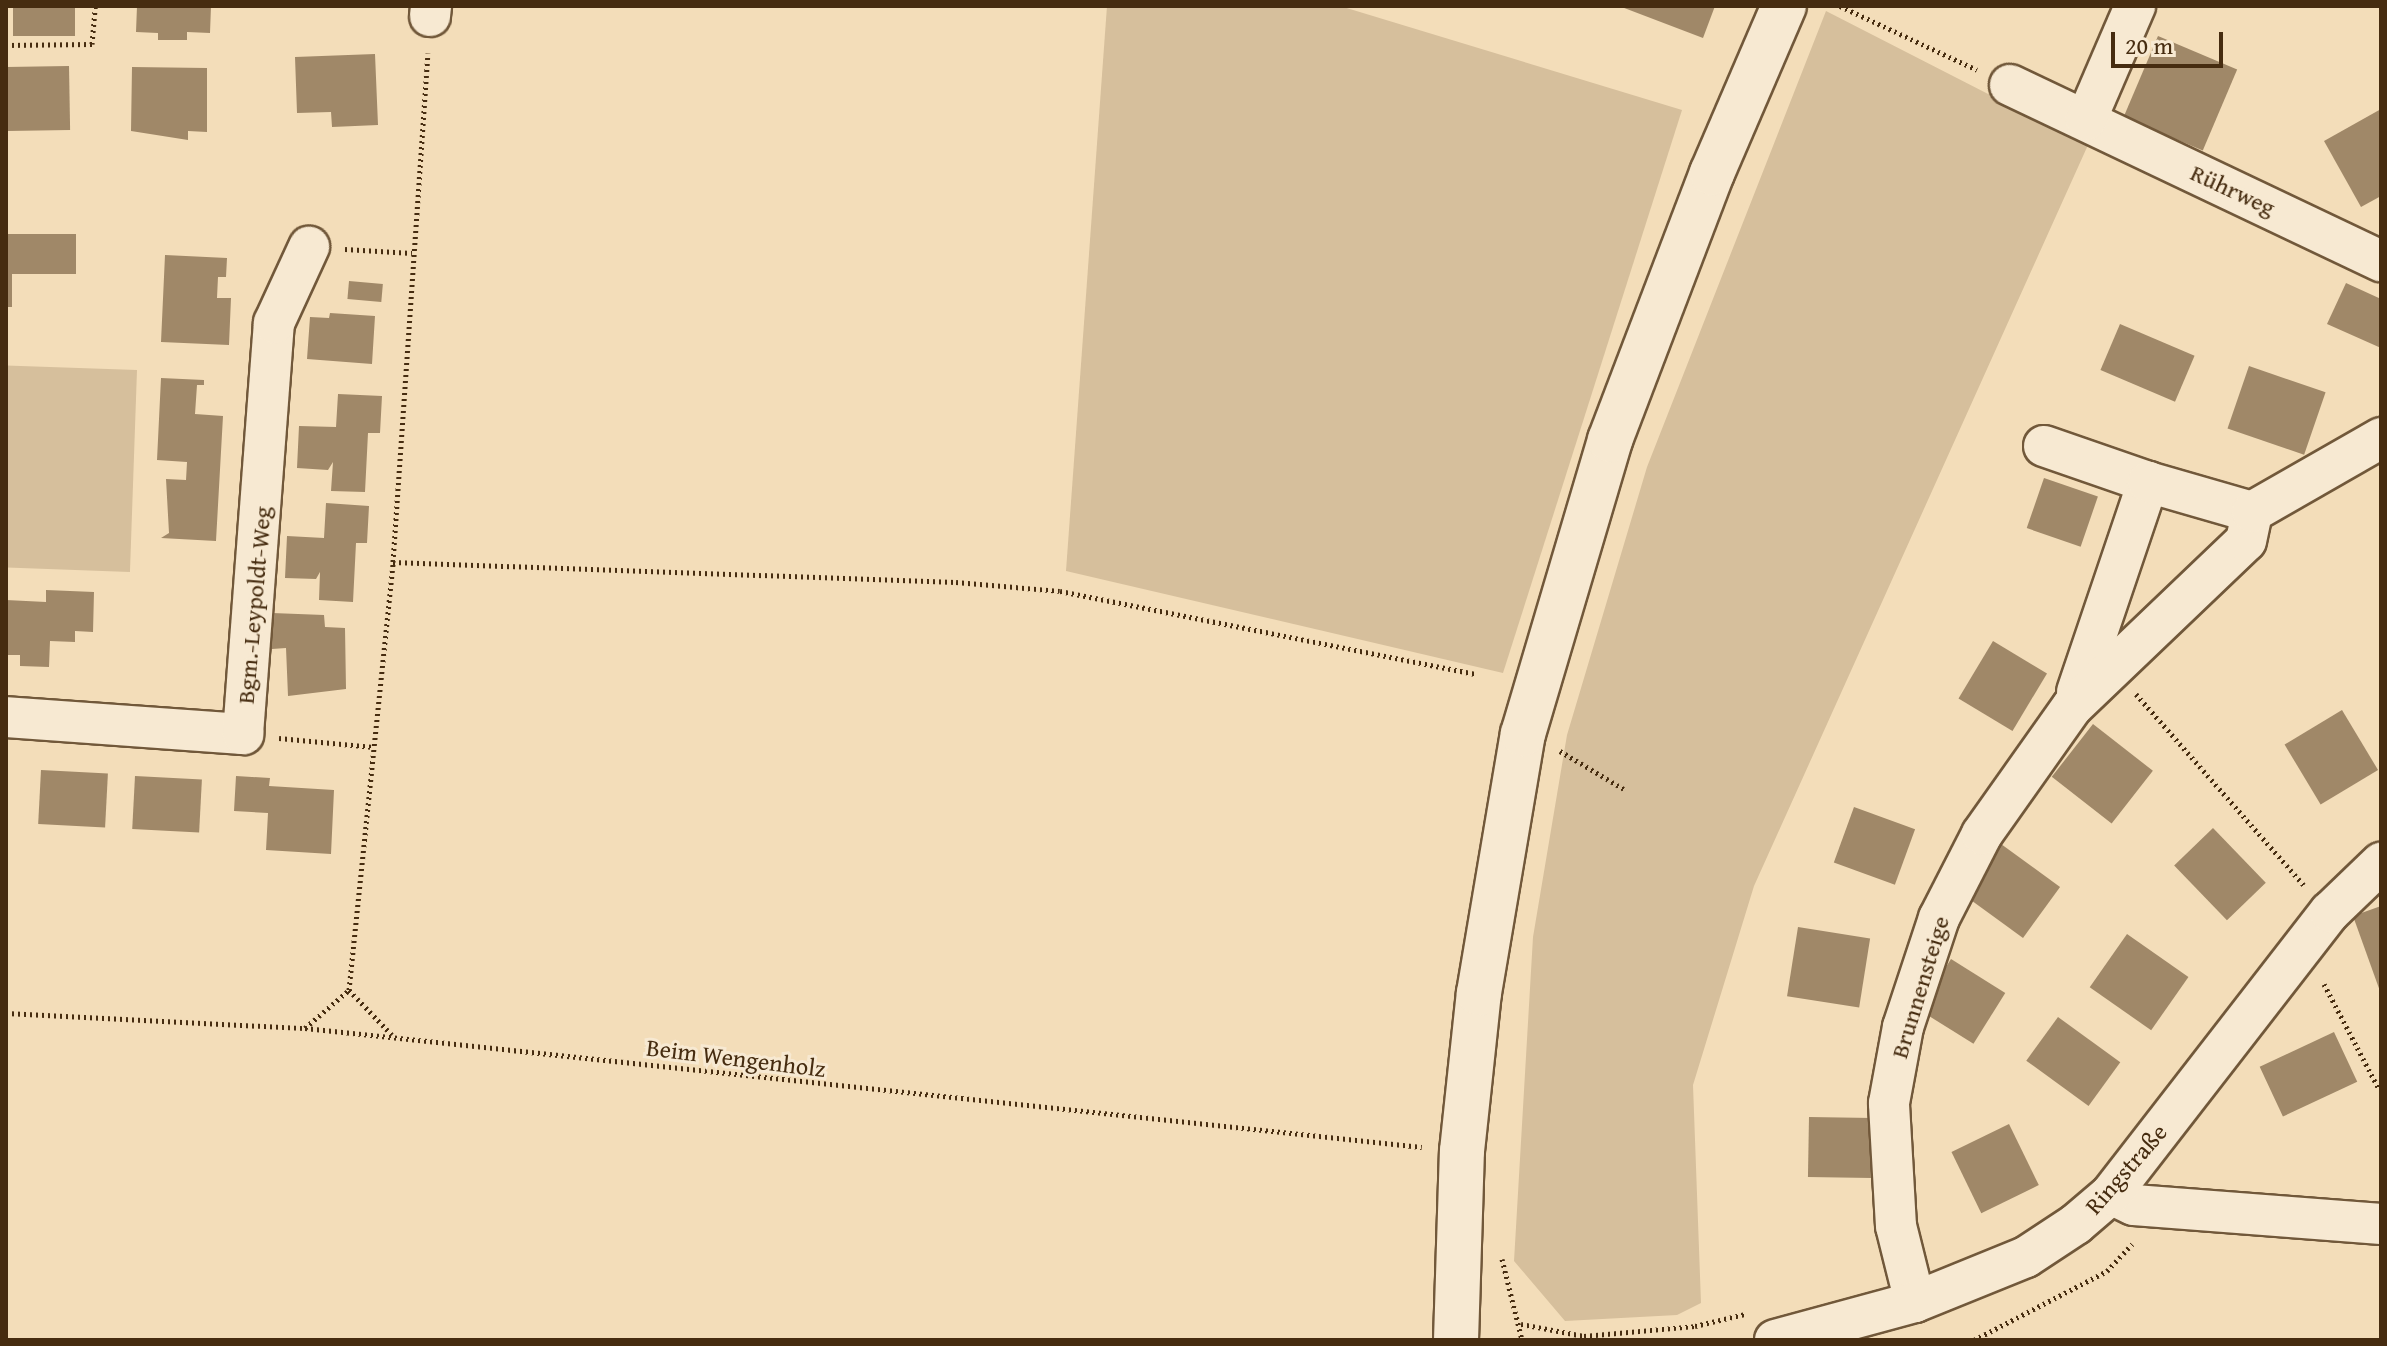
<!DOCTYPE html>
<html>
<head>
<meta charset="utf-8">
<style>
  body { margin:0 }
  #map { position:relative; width:2387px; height:1346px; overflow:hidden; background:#f3ddb9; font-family:"Gentium Book Plus",serif }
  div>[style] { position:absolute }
  .green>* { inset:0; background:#d6bf9c; transform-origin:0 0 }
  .building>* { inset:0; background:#a08868; transform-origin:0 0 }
  .path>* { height:5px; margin-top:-2.5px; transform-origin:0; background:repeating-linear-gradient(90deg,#462c10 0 2px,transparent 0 6px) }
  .roads { filter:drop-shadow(2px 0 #71583a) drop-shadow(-2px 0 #71583a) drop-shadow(0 2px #71583a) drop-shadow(0 -2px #71583a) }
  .minor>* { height:40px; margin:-20px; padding:0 20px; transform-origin:20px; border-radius:20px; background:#f7e9d2 }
  .tertiary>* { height:44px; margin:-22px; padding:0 22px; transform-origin:22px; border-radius:22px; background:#f7e9d2 }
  span { translate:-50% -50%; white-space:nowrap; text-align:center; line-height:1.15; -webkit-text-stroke:6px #f7e9d2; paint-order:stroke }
  .street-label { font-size:24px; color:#462c10 }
  .frame { position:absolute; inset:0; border:8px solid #462c10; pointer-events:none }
  .scale { position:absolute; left:2111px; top:32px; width:112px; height:36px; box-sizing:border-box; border:4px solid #462c10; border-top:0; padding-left:10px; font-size:24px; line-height:28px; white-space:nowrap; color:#462c10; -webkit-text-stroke:6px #f7e9d2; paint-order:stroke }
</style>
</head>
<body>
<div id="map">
  <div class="green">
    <div style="clip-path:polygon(1107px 6px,1340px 6px,1682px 110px,1503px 673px,1066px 571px)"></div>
    <div style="clip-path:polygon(1826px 11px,2088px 145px,1754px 886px,1693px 1085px,1701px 1303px,1677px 1315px,1565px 1321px,1514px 1261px,1533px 937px,1567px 735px,1647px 467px)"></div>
    <div style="left:137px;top:370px;width:202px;height:131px;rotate:92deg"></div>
  </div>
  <div class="building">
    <div style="left:13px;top:6px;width:62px;height:30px"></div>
    <div style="clip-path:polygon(137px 6px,211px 6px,210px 33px,187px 32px,187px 40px,158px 40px,158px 33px,136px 32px)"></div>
    <div style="clip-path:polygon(1619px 6px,1715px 6px,1703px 38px)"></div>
    <div style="left:2158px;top:36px;width:86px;height:88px;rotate:23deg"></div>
    <div style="clip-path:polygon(375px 54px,378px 125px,332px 127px,331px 112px,297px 113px,295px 57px)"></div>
    <div style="left:69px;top:66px;width:64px;height:63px;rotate:89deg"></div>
    <div style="clip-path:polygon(132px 67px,207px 68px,207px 132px,188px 131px,188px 140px,131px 131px)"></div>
    <div style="clip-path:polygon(2381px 109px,2381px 196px,2361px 207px,2324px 141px)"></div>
    <div style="clip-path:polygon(6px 234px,76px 234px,76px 274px,12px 274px,12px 307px,6px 307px)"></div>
    <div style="clip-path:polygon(165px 255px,227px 258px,226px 277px,218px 277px,217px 298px,231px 298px,229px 345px,161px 342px)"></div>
    <div style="left:349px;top:281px;width:34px;height:18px;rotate:5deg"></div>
    <div style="clip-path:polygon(2346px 283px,2381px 299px,2381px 348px,2327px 324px)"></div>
    <div style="clip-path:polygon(330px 313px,375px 316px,372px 364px,307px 359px,310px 317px,329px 318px)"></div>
    <div style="left:2120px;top:324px;width:81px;height:50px;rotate:23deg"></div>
    <div style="left:2249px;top:366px;width:81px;height:66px;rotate:19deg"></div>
    <div style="clip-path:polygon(161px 378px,204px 380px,204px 385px,197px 385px,195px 414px,223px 416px,216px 541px,161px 538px,169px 533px,166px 479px,186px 480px,187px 462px,157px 460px)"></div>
    <div style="clip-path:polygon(338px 394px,382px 396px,380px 433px,368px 433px,365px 492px,331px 491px,333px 462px,328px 470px,297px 468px,299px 426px,336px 427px)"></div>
    <div style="left:2044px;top:478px;width:57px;height:53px;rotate:19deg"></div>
    <div style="clip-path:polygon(326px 503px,369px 506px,367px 543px,356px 543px,353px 602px,319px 600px,320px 572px,316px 579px,285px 578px,287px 536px,324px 538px)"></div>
    <div style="clip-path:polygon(46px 590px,94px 592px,93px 632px,75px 631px,75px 642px,50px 641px,49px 667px,20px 666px,20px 655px,6px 655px,6px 600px,46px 602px)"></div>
    <div style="clip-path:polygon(272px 613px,324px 615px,325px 627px,345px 628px,346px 689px,288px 696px,286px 648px,272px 649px)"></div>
    <div style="left:1993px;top:641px;width:63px;height:67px;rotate:31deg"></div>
    <div style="left:2342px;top:710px;width:70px;height:67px;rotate:59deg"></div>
    <div style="left:2093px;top:724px;width:76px;height:67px;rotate:38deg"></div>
    <div style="left:41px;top:770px;width:67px;height:54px;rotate:3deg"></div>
    <div style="left:135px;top:776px;width:67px;height:53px;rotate:3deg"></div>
    <div style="clip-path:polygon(236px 776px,270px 778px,269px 786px,334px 790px,331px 854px,266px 850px,268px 813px,234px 811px)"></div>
    <div style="left:1854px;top:807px;width:65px;height:59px;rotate:20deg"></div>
    <div style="left:2213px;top:828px;width:76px;height:54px;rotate:46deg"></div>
    <div style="left:2001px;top:844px;width:73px;height:63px;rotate:36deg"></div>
    <div style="clip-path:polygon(2381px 906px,2381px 994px,2353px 916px)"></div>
    <div style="left:1798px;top:927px;width:73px;height:70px;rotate:9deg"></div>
    <div style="left:2127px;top:934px;width:75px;height:65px;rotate:35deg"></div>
    <div style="left:1951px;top:959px;width:64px;height:60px;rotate:32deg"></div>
    <div style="left:2058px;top:1017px;width:77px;height:54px;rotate:36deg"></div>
    <div style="left:2334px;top:1032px;width:55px;height:82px;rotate:65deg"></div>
    <div style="left:1809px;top:1117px;width:64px;height:60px;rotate:1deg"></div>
    <div style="left:2009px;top:1124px;width:68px;height:64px;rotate:64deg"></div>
  </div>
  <div class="path">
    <div style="left:1840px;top:6px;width:151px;rotate:25deg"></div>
    <div style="left:6px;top:45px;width:86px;rotate:-0.7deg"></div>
    <div style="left:92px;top:44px;width:38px;rotate:-85deg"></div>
    <div style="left:345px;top:249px;width:67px;rotate:3.4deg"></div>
    <div style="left:393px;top:562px;width:563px;rotate:2.03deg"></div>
    <div style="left:956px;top:582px;width:104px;rotate:4.9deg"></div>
    <div style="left:1060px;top:591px;width:425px;rotate:11.3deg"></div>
    <div style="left:2136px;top:694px;width:254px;rotate:48.7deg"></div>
    <div style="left:279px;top:738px;width:95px;rotate:5.4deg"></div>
    <div style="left:1560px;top:751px;width:74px;rotate:30.7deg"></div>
    <div style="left:2324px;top:984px;width:119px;rotate:62.4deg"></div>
    <div style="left:349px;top:990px;width:62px;rotate:46.3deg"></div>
    <div style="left:6px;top:1013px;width:299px;rotate:2.9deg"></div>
    <div style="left:305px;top:1028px;width:1123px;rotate:6.08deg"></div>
    <div style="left:305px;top:1028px;width:58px;rotate:-40.8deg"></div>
    <div style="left:349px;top:990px;width:430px;rotate:-84.1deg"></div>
    <div style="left:393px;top:562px;width:510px;rotate:-86.07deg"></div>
    <div style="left:1502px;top:1259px;width:83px;rotate:76.1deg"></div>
    <div style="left:1521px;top:1324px;width:64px;rotate:10.8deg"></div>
    <div style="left:1584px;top:1336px;width:111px;rotate:-5.1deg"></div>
    <div style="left:1695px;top:1326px;width:51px;rotate:-13.5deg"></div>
    <div style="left:1974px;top:1340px;width:150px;rotate:-27.4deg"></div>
    <div style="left:2107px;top:1271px;width:37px;rotate:-47deg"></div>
  </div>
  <div class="roads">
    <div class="minor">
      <div style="left:430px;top:16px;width:10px;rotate:-84deg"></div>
      <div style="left:2010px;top:85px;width:411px;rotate:25.4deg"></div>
      <div style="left:2086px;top:120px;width:124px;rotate:-66.7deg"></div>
      <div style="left:2044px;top:446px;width:110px;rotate:19.1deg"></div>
      <div style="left:2077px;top:692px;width:222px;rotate:-71.3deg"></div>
      <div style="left:2148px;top:482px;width:108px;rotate:16.1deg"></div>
      <div style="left:6px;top:717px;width:238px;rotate:4.1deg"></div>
      <div style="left:243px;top:734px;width:412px;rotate:-85.7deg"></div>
      <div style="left:274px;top:323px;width:84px;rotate:-65.3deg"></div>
      <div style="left:2111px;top:1194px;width:25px;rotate:26deg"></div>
      <div style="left:2134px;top:1205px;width:248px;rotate:4.4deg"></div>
      <div style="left:1915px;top:1302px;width:78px;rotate:-104deg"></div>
      <div style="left:1896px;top:1226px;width:123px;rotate:-93.3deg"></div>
      <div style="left:1889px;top:1103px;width:77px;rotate:-79.6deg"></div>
      <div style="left:1903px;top:1027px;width:115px;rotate:-71.7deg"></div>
      <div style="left:1939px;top:918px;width:94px;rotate:-62.9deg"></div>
      <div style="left:1982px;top:834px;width:156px;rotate:-54.7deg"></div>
      <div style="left:2072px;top:707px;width:240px;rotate:-43.7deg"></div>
      <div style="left:2246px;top:541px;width:30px;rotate:-78deg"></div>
      <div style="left:2252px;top:512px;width:149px;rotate:-29.8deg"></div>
      <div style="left:1775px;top:1340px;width:145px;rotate:-15.2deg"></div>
      <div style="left:1915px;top:1302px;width:120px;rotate:-22.1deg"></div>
      <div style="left:2026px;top:1257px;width:60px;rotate:-33.4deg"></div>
      <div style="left:2076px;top:1224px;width:46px;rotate:-40.6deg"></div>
      <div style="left:2111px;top:1194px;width:357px;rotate:-52.2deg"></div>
      <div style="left:2330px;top:912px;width:71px;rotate:-43.9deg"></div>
    </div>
    <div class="tertiary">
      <div style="left:1456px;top:1340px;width:189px;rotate:-88.2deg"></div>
      <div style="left:1462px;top:1151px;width:159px;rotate:-83.9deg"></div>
      <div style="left:1479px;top:993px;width:263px;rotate:-80.4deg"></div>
      <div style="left:1523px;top:734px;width:307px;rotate:-73.5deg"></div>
      <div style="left:1610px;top:440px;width:286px;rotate:-69.1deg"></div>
      <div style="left:1712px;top:173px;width:182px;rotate:-66.7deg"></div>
    </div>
  </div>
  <div class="street-label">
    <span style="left:2233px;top:190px;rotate:25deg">Rührweg</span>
    <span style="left:254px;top:605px;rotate:-85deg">Bgm.-Leypoldt-Weg</span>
    <span style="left:1920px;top:987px;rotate:-73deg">Brunnensteige</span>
    <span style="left:736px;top:1058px;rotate:7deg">Beim Wengenholz</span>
    <span style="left:2126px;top:1169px;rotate:-49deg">Ringstraße</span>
  </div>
  <div class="frame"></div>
  <div class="scale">20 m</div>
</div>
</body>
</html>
